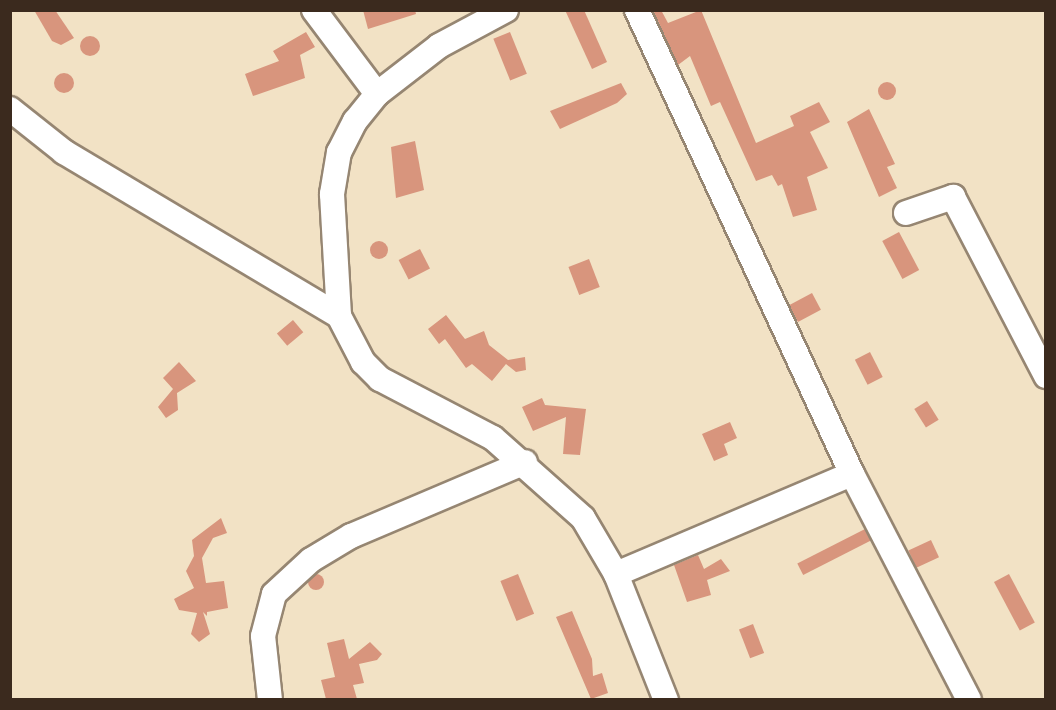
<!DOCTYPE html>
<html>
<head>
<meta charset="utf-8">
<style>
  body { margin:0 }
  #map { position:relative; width:1056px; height:710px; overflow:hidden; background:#f2e2c5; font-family:Mali,sans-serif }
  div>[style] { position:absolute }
  .building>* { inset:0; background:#d8957d; transform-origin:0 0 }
  .round { border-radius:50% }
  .roads { filter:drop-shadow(2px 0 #968672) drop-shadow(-2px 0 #968672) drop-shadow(0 2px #968672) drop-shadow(0 -2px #968672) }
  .minor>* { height:24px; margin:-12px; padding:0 12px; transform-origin:12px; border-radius:12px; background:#fff }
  span { translate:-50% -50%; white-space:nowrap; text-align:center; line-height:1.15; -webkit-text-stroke:4.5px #fcf5e5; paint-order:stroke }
  .frame { position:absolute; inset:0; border:12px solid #3b2a1e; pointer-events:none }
</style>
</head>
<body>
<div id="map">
  <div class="building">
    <div style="clip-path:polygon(34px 10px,55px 10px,74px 38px,61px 45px,52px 41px)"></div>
    <div style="clip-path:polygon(363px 10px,415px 10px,416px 14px,368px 29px)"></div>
    <div style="clip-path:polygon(565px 10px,584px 10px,607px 62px,592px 69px)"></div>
    <div style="clip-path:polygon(653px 10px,661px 10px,668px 23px,701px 10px,756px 143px,794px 126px,790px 116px,819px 102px,830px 122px,810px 132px,828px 168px,807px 177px,817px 210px,793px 217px,782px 184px,778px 186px,772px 175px,756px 181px,720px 102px,711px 106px,690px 56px,678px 65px)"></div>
    <div style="clip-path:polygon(306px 32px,315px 47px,300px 55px,305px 78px,253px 96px,245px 74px,279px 61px,273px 51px)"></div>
    <div style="left:510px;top:32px;width:45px;height:18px;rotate:68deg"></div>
    <div class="round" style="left:80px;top:36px;width:20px;height:20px"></div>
    <div class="round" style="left:54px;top:73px;width:20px;height:20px"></div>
    <div class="round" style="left:878px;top:82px;width:18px;height:18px"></div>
    <div style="clip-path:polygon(621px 83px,627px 94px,617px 103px,560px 129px,550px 111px)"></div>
    <div style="clip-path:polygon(869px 109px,895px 164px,887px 167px,897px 188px,879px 197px,847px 122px)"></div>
    <div style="clip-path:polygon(415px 141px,424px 190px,396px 198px,391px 147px)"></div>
    <div style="left:899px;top:232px;width:43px;height:19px;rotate:62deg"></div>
    <div class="round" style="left:370px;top:241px;width:18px;height:18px"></div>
    <div style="left:420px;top:249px;width:22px;height:24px;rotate:63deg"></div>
    <div style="left:589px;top:259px;width:30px;height:22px;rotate:69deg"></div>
    <div style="left:812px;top:293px;width:19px;height:26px;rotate:62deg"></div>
    <div style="clip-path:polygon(446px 315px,465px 339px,484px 331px,489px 345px,508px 360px,525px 357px,526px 370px,516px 372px,506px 364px,492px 381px,472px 364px,466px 368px,445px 339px,439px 344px,428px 329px)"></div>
    <div style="left:293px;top:320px;width:16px;height:21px;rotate:50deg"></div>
    <div style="left:870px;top:352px;width:28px;height:17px;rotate:63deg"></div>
    <div style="clip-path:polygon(179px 362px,196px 381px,177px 393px,178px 410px,166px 418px,158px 407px,173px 389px,163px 378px)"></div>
    <div style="clip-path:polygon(542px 398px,545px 405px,586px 409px,580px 455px,563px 454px,566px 417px,533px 431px,522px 407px)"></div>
    <div style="left:927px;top:401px;width:22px;height:15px;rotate:58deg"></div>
    <div style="clip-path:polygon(730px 422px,737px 438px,724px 444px,728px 455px,714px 461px,702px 434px)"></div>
    <div style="clip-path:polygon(221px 518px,227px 533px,213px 538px,202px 558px,206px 583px,224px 581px,228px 608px,207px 612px,207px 616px,203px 612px,210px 634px,199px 642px,191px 634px,197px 613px,179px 610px,174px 599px,194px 588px,186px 571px,194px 556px,192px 540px)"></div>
    <div style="left:865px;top:529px;width:13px;height:76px;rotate:63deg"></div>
    <div style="left:931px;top:540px;width:19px;height:25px;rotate:65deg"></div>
    <div style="clip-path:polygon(698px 555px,704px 569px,721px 559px,730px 571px,707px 580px,711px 595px,687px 602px,674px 565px)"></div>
    <div style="left:518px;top:574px;width:43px;height:19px;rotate:68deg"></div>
    <div style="left:1009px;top:574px;width:55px;height:17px;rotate:62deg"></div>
    <div class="round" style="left:308px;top:574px;width:16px;height:16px"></div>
    <div style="clip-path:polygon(572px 611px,592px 659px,593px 676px,602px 673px,608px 693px,591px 699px,556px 617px)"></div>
    <div style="left:753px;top:624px;width:31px;height:15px;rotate:69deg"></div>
    <div style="clip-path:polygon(344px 639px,349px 659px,370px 642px,382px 654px,377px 660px,359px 664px,364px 683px,353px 685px,357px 699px,326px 699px,321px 680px,335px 677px,327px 643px)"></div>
  </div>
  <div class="roads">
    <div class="minor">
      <div style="left:314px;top:10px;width:105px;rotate:53.1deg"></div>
      <div style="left:506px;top:10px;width:76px;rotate:151.8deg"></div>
      <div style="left:439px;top:46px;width:78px;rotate:142.3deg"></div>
      <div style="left:377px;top:94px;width:35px;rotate:129deg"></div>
      <div style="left:355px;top:121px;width:35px;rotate:117deg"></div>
      <div style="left:339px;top:152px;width:43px;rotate:99.5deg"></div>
      <div style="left:332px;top:194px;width:122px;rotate:86.7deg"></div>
      <div style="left:339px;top:316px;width:52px;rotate:62.4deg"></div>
      <div style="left:363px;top:362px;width:24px;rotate:45deg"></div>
      <div style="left:380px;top:379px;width:127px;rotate:27.6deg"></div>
      <div style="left:493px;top:438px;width:120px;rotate:41.6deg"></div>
      <div style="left:583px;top:518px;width:65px;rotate:59.5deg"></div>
      <div style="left:616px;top:574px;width:136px;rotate:68.4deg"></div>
      <div style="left:637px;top:10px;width:511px;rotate:65.14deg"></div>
      <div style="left:852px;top:474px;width:254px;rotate:62.6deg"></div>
      <div style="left:10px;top:109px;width:69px;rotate:38.5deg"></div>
      <div style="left:64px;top:152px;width:320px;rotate:30.8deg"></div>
      <div style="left:906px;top:213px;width:50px;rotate:-18.8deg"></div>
      <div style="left:953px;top:197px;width:202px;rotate:62.5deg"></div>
      <div style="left:616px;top:574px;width:256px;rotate:-23deg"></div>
      <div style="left:270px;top:700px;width:64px;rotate:-96.2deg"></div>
      <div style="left:263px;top:636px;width:43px;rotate:-75.3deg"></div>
      <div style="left:274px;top:594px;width:50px;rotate:-42.6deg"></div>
      <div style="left:311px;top:560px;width:47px;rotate:-31deg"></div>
      <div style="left:351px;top:536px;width:189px;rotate:-23deg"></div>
    </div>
  </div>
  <div class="frame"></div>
</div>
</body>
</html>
